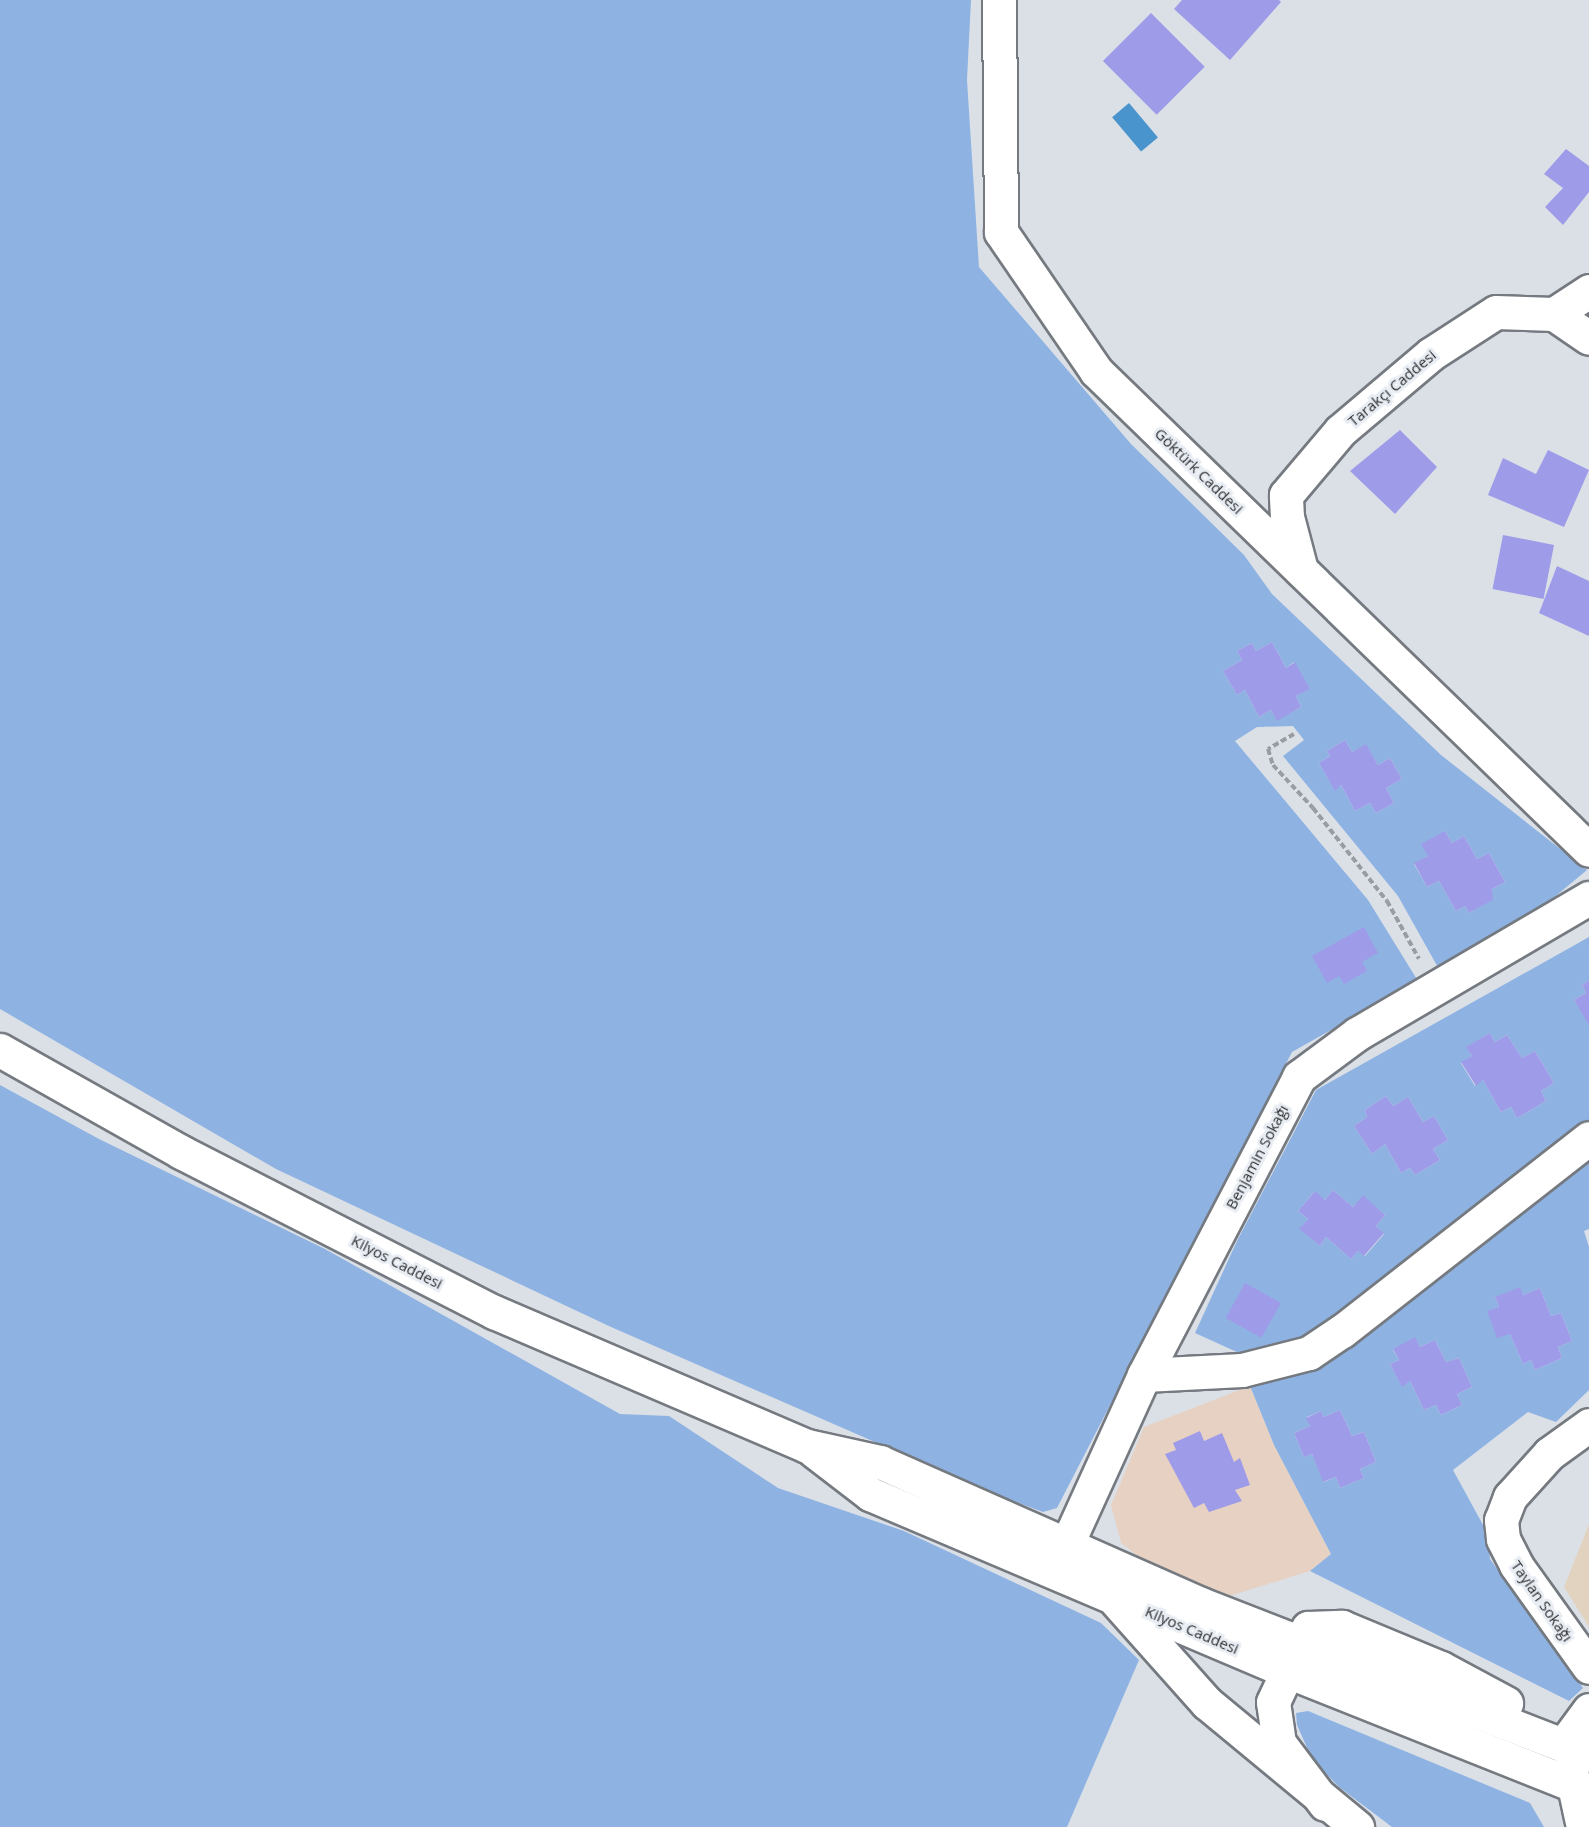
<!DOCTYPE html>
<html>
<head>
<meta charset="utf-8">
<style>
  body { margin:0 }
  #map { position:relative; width:1589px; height:1827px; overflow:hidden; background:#dbe0e7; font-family:"Open Sans",sans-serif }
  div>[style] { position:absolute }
  .commercial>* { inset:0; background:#e6d1c3 }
  .education>* { inset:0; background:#e2d3c0 }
  .green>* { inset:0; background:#8eb3e3 }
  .water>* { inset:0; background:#4994cc; transform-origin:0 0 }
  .building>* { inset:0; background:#9e9be8; transform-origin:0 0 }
  .path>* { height:4px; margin-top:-2px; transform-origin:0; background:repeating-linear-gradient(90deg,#999da2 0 6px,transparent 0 9px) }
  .roads { filter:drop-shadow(2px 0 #757a80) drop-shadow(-2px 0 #757a80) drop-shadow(0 2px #757a80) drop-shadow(0 -2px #757a80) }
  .minor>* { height:33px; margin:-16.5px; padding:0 16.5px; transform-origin:16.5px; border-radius:16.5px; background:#fff }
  span { translate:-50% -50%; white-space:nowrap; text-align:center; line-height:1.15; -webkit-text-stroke:6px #e8edf4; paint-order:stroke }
  .street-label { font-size:15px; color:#2d2f31 }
</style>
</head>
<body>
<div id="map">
  <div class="commercial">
    <div style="clip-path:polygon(1250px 1386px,1274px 1445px,1331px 1554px,1310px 1571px,1226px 1597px,1138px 1556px,1121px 1543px,1111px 1505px,1144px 1427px)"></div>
  </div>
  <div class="education">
    <div style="clip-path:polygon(1589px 1524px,1589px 1627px,1564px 1587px)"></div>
  </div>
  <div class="green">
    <div style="clip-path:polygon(evenodd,0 0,971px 0,967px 80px,979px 267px,1131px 444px,1244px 555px,1272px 594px,1441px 755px,1587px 870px,1546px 904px,1440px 971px,1398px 896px,1283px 756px,1304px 740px,1293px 726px,1257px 727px,1235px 741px,1368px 900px,1418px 981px,1292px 1052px,1057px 1508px,1043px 1512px,994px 1494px,611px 1327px,276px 1169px,0 1009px,0 0,1272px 642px,1286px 668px,1294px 662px,1309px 689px,1296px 696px,1301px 707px,1277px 720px,1271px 710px,1259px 717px,1245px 690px,1237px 695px,1223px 671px,1242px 660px,1237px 651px,1252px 643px,1256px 651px,1272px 642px,0 0,1345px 740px,1352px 752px,1366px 745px,1378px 765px,1390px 758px,1402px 779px,1386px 788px,1394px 803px,1376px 813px,1370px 803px,1355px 811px,1341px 785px,1335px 790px,1319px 763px,1330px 756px,1327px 751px,1345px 740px,0 0,1445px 831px,1452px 843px,1464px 836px,1477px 859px,1489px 853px,1505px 882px,1492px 889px,1492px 900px,1469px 913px,1465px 906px,1456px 911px,1439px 881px,1427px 887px,1414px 864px,1428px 856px,1445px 831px)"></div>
    <div style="clip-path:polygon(evenodd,1589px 937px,1589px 980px,1582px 985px,1586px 993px,1574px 1000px,1589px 1023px,1589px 1121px,1358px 1298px,1280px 1351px,1239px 1353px,1195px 1333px,1237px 1241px,1316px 1090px,1589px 937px,1490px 1033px,1495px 1042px,1507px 1035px,1522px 1058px,1535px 1051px,1554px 1083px,1541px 1091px,1546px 1101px,1517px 1118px,1511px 1107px,1501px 1112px,1483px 1080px,1475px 1086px,1461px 1063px,1472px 1056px,1467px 1047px,1490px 1033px,1589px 937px,1386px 1096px,1393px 1106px,1408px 1097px,1423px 1122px,1434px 1116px,1448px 1140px,1433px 1149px,1440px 1160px,1415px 1175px,1410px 1168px,1401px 1173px,1385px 1144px,1372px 1154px,1354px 1126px,1367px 1117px,1365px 1110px,1386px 1096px,1589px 937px,1333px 1190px,1353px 1207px,1363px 1196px,1385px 1215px,1376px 1226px,1384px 1234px,1365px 1256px,1358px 1251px,1351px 1259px,1326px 1237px,1320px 1246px,1300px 1229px,1308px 1219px,1298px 1211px,1314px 1192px,1325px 1200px,1333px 1190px)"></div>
    <div style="clip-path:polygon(0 1085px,99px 1139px,325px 1249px,620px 1414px,669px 1416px,778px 1488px,904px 1531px,1101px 1623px,1139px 1660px,1067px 1827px,0 1827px)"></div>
    <div style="clip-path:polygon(evenodd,1589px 1157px,1589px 1229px,1584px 1231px,1589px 1247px,1589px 1390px,1556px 1422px,1528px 1412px,1453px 1470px,1488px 1534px,1490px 1559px,1583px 1688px,1569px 1701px,1310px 1571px,1331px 1554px,1274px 1445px,1250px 1386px,1298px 1373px,1341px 1346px,1589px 1157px,1540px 1288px,1551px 1316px,1561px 1313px,1572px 1341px,1558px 1347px,1562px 1358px,1535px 1370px,1531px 1360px,1523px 1364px,1510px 1334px,1487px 1312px,1499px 1307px,1495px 1297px,1523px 1295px,1540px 1288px,1589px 1157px,1415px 1338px,1420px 1347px,1435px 1340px,1446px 1362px,1459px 1358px,1472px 1387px,1457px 1394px,1462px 1405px,1441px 1415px,1436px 1405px,1424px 1410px,1410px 1381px,1402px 1386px,1390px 1364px,1399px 1360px,1393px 1350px,1415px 1338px,1589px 1157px,1340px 1410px,1352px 1436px,1364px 1432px,1376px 1462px,1360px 1469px,1364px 1478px,1340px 1488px,1336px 1477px,1324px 1482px,1312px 1454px,1304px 1457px,1294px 1433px,1310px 1426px,1307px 1417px,1321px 1411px,1324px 1417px,1340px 1410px)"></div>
    <div style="clip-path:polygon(1308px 1711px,1530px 1803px,1544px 1827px,1392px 1827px,1339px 1787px,1312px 1759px,1297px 1725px,1296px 1713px)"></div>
  </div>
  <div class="water">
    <div style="left:1129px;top:103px;width:45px;height:22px;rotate:50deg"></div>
  </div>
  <div class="building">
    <div style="clip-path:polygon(1182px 0,1279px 0,1281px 2px,1230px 60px,1174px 9px)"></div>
    <div style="left:1151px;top:13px;width:76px;height:68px;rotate:45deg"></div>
    <div style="clip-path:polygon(1566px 149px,1589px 166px,1589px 192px,1563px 225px,1545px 207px,1563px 188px,1544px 174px)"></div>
    <div style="clip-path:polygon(1400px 430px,1437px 467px,1395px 514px,1350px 471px)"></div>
    <div style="clip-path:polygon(1548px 450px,1589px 470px,1564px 527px,1488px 495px,1503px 458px,1536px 474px)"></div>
    <div style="left:1503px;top:535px;width:52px;height:55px;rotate:11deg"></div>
    <div style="clip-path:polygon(1557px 566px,1589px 581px,1589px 636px,1539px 613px)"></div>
    <div style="clip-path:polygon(1272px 642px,1286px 668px,1295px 662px,1310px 689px,1296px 696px,1301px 707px,1277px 721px,1271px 710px,1259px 717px,1245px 690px,1237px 695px,1223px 671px,1242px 660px,1237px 651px,1252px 643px,1256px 651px)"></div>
    <div style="clip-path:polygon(1345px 740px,1352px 752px,1366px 744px,1378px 765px,1390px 758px,1402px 779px,1386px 788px,1394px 803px,1376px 813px,1370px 803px,1355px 811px,1341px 785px,1335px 791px,1319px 763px,1330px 756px,1327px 751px)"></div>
    <div style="clip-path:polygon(1445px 831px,1452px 843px,1464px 836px,1477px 859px,1489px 853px,1505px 882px,1492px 889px,1493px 900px,1469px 913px,1465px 906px,1456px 911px,1439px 881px,1427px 887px,1414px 863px,1428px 856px,1421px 844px)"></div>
    <div style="clip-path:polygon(1364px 927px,1378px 953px,1362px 962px,1367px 971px,1344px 984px,1339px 976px,1327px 983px,1312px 956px)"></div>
    <div style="clip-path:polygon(1589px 980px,1589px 1025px,1574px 1000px,1586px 993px,1582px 985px)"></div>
    <div style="clip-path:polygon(1490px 1033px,1495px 1042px,1507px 1035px,1522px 1058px,1535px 1051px,1554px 1083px,1541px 1091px,1546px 1101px,1517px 1118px,1511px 1107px,1501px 1112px,1483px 1080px,1476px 1086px,1461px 1062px,1472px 1056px,1466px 1047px)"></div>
    <div style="clip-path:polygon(1386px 1096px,1393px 1106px,1408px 1097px,1423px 1122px,1434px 1116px,1448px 1140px,1433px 1149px,1440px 1160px,1415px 1175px,1410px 1168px,1401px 1173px,1385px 1144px,1372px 1154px,1354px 1126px,1367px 1117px,1365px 1110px)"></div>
    <div style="clip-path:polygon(1333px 1190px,1353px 1207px,1363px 1195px,1385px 1215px,1376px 1226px,1384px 1233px,1364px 1256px,1358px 1251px,1351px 1259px,1326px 1237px,1320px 1246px,1299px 1229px,1308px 1219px,1298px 1211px,1315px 1191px,1325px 1200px)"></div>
    <div style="left:1245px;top:1283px;width:41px;height:40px;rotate:29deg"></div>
    <div style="clip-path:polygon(1520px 1287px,1523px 1295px,1540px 1288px,1551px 1316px,1561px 1313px,1572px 1341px,1558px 1347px,1562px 1358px,1535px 1370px,1531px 1360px,1523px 1364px,1510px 1334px,1497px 1338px,1487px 1311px,1499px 1307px,1495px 1297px)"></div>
    <div style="clip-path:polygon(1415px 1337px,1420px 1347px,1435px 1340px,1446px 1362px,1459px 1358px,1472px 1387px,1457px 1394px,1462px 1405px,1441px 1415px,1436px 1405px,1424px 1410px,1410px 1381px,1402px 1387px,1390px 1364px,1399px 1360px,1393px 1349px)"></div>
    <div style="clip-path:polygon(1340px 1410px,1352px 1436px,1364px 1432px,1376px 1462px,1360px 1469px,1364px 1478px,1340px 1488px,1336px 1477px,1323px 1482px,1312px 1454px,1304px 1457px,1294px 1433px,1310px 1426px,1306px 1418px,1321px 1411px,1324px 1417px)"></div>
    <div style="clip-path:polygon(1200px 1431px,1204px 1441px,1222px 1433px,1234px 1462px,1240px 1458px,1250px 1485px,1235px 1490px,1242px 1501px,1209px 1512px,1204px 1503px,1194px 1508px,1165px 1454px,1176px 1450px,1173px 1443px)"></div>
  </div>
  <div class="path">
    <div style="left:1294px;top:734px;width:30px;rotate:150deg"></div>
    <div style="left:1268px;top:749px;width:17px;rotate:73deg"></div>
    <div style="left:1273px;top:765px;width:59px;rotate:47.1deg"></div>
    <div style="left:1313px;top:808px;width:119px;rotate:51.5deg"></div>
    <div style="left:1387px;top:901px;width:66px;rotate:61.1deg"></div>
  </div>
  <div class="roads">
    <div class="minor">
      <div style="left:999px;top:0;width:232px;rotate:89.5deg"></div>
      <div style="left:1001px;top:232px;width:168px;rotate:55.6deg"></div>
      <div style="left:1096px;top:371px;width:687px;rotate:44.17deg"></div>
      <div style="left:1554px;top:314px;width:42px;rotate:-33.3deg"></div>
      <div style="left:1301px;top:570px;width:55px;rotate:-104.8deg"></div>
      <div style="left:1287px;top:517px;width:22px;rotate:-93deg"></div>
      <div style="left:1286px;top:495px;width:84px;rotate:-49.8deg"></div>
      <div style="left:1340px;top:431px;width:119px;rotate:-40.2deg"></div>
      <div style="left:1431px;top:354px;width:77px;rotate:-32.9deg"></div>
      <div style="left:1496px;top:312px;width:58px;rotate:2deg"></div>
      <div style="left:1554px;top:314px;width:42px;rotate:34.4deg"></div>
      <div style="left:0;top:1050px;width:208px;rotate:29.4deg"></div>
      <div style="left:181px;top:1152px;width:352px;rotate:27.1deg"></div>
      <div style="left:494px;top:1312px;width:340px;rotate:23.2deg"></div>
      <div style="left:807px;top:1446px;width:75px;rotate:12.4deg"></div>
      <div style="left:880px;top:1462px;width:351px;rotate:23.9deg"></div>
      <div style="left:1201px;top:1604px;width:416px;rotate:21.3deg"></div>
      <div style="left:1144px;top:1375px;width:98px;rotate:-2.9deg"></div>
      <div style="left:1242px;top:1370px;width:69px;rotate:-14.2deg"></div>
      <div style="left:1309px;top:1353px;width:40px;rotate:-34deg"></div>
      <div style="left:1342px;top:1331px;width:313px;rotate:-38deg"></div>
      <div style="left:1589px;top:1425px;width:49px;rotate:144.1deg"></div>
      <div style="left:1549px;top:1454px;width:58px;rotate:132.2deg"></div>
      <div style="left:1510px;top:1497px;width:25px;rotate:111deg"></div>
      <div style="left:1501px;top:1520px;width:19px;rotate:84deg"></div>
      <div style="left:1503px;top:1539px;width:29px;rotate:63deg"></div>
      <div style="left:1516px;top:1565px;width:125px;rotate:54.4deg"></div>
      <div style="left:814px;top:1451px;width:71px;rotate:37.5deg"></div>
      <div style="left:870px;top:1494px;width:453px;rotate:23deg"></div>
      <div style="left:1287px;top:1671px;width:325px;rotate:21.7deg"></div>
      <div style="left:1067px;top:1544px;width:186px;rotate:-65.5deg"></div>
      <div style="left:1144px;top:1375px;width:336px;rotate:-62.5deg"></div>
      <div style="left:1299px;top:1077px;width:72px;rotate:-36.6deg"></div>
      <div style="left:1357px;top:1034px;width:269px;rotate:-30.4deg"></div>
      <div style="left:1116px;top:1601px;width:137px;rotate:48.3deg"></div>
      <div style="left:1207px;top:1703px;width:195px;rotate:39.6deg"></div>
      <div style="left:1564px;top:1744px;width:42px;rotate:-53.7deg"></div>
      <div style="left:1570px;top:1767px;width:61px;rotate:77.8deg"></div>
      <div style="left:1325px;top:1804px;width:76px;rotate:-127deg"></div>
      <div style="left:1279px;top:1743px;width:41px;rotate:-98.3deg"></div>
      <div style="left:1273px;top:1702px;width:82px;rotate:-64.7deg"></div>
      <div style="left:1308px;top:1628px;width:34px;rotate:-2deg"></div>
      <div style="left:1342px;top:1627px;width:107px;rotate:22.5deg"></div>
      <div style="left:1441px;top:1668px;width:74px;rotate:28.3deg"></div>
    </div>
  </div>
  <div class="street-label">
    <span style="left:1392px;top:388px;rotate:-40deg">Tarakçı Caddesi</span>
    <span style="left:1199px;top:471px;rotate:44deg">Göktürk Caddesi</span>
    <span style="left:1257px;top:1157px;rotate:-62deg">Benjamin Sokağı</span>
    <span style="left:397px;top:1262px;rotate:27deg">Kilyos Caddesi</span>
    <span style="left:1542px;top:1601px;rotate:55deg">Taylan Sokağı</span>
    <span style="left:1192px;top:1630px;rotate:23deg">Kilyos Caddesi</span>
  </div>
</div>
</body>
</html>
